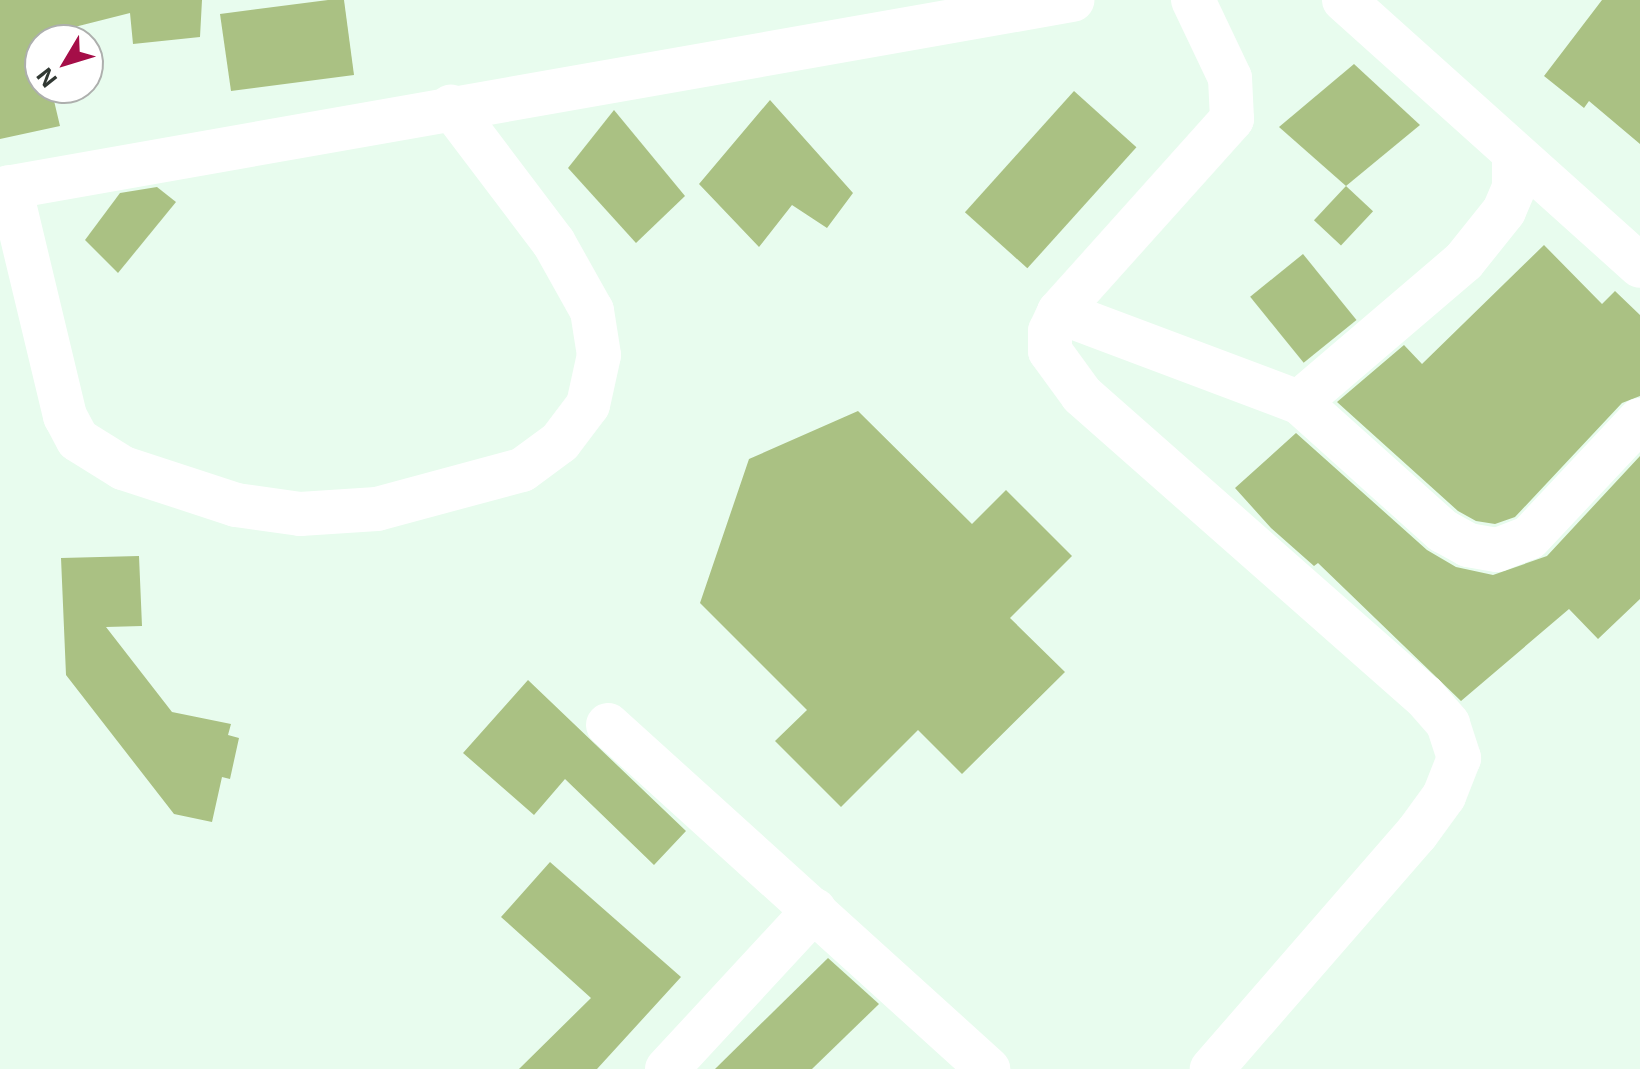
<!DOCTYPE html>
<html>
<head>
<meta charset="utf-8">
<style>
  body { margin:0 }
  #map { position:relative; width:1640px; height:1069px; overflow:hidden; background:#e8fcee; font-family:Inter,sans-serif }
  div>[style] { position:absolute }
  .building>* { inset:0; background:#aac183; transform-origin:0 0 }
  .minor>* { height:44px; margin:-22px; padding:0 22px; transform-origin:22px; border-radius:22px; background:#fff }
  .secondary>* { height:44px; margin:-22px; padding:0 22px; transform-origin:22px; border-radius:22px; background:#fff }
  span { translate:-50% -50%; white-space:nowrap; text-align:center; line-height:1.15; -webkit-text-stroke:7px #fff; paint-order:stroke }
  .north { position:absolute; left:24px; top:24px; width:80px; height:80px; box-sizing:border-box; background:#fff; border:2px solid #adafad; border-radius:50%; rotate:232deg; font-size:22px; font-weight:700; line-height:32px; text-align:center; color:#313833 }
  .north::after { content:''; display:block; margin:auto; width:28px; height:36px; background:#a50e48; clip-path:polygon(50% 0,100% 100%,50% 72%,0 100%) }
</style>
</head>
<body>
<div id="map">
  <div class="building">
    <div style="clip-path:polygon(0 0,202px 0,200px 37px,133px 44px,130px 13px,39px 36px,40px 88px,51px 88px,60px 126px,0 139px)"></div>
    <div style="clip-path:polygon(328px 0,344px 0,354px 75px,231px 91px,220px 14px)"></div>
    <div style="clip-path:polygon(1602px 0,1640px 0,1640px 144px,1589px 101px,1584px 108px,1544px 76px)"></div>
    <div style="clip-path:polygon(1354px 64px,1420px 125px,1346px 186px,1279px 127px)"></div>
    <div style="left:1074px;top:91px;width:84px;height:163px;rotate:42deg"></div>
    <div style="clip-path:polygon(770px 100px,853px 193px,827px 228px,792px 205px,759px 247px,699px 184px)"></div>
    <div style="clip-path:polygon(614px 110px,685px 196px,636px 243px,568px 168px)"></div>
    <div style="left:1346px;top:186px;width:37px;height:47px;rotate:43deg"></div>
    <div style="clip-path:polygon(157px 187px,176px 202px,118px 273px,85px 240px,120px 193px)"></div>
    <div style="clip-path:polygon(1544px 245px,1602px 304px,1615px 291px,1640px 315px,1640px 396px,1622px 403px,1515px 517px,1495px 524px,1476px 521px,1458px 511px,1337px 402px,1404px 345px,1422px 364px)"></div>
    <div style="left:1303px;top:254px;width:85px;height:68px;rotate:51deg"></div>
    <div style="clip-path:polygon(858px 411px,972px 524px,1006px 490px,1072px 556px,1010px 618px,1065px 672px,962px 774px,918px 730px,841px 807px,775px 741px,807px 710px,700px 603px,749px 459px)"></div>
    <div style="clip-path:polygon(1296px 433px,1427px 550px,1456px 567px,1493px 575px,1547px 556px,1640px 456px,1640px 599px,1598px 639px,1569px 609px,1461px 701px,1318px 563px,1314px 566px,1271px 528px,1235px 488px)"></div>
    <div style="clip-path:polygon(139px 556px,142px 626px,106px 627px,172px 712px,231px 724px,228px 735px,239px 738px,230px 779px,222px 777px,212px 822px,174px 814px,66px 675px,61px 558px)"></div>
    <div style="clip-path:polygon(528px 680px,686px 831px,654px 865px,565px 779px,534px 815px,463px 753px)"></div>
    <div style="clip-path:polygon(550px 862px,681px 977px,597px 1069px,519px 1069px,591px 998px,501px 917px)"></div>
    <div style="clip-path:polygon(828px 958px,879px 1004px,812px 1069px,715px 1069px)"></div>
  </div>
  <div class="minor">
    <div style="left:1193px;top:0;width:86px;rotate:64.6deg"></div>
    <div style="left:1230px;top:78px;width:41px;rotate:87.2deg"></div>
    <div style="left:1232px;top:119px;width:259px;rotate:131.9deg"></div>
    <div style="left:1059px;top:312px;width:21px;rotate:115deg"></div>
    <div style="left:1050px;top:331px;width:20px;rotate:90deg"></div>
    <div style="left:1050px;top:351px;width:54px;rotate:54deg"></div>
    <div style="left:1082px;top:395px;width:456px;rotate:41.4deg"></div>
    <div style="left:1424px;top:696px;width:37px;rotate:49deg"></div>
    <div style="left:1448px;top:724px;width:36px;rotate:72deg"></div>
    <div style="left:1459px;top:758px;width:41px;rotate:111.5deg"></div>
    <div style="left:1444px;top:796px;width:46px;rotate:126.1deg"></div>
    <div style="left:1417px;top:833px;width:313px;rotate:131deg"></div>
    <div style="left:1344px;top:0;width:398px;rotate:41.9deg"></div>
    <div style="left:10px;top:187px;width:236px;rotate:76.5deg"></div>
    <div style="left:65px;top:416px;width:27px;rotate:62deg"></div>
    <div style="left:78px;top:440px;width:53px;rotate:31.9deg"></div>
    <div style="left:123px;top:468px;width:119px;rotate:18.1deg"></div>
    <div style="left:236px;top:505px;width:65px;rotate:8deg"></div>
    <div style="left:300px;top:514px;width:77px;rotate:-3.7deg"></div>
    <div style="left:377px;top:509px;width:150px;rotate:-15.1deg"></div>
    <div style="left:522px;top:470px;width:47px;rotate:-36.4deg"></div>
    <div style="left:560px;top:442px;width:46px;rotate:-52.9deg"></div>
    <div style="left:588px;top:405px;width:51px;rotate:-77.6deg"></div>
    <div style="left:599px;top:355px;width:45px;rotate:-99deg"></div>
    <div style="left:592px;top:311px;width:78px;rotate:-119.2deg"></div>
    <div style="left:554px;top:243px;width:171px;rotate:-127.1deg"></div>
    <div style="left:1059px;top:312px;width:256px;rotate:20.6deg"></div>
    <div style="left:1299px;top:402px;width:193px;rotate:41.9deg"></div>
    <div style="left:1443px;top:531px;width:29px;rotate:29deg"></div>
    <div style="left:1468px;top:545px;width:29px;rotate:10deg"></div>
    <div style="left:1497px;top:550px;width:34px;rotate:-21deg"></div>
    <div style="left:1529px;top:538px;width:162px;rotate:-46.8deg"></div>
    <div style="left:1299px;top:402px;width:217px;rotate:-40.5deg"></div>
    <div style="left:1464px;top:261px;width:64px;rotate:-51.3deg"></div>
    <div style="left:1504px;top:211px;width:26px;rotate:-67deg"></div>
    <div style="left:1514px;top:187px;width:30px;rotate:-90deg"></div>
    <div style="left:608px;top:725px;width:513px;rotate:42.15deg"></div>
    <div style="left:667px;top:1069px;width:217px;rotate:-47.2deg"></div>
  </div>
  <div class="secondary">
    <div style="left:0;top:189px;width:1089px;rotate:-10deg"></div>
  </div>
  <div class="north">N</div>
</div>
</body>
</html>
